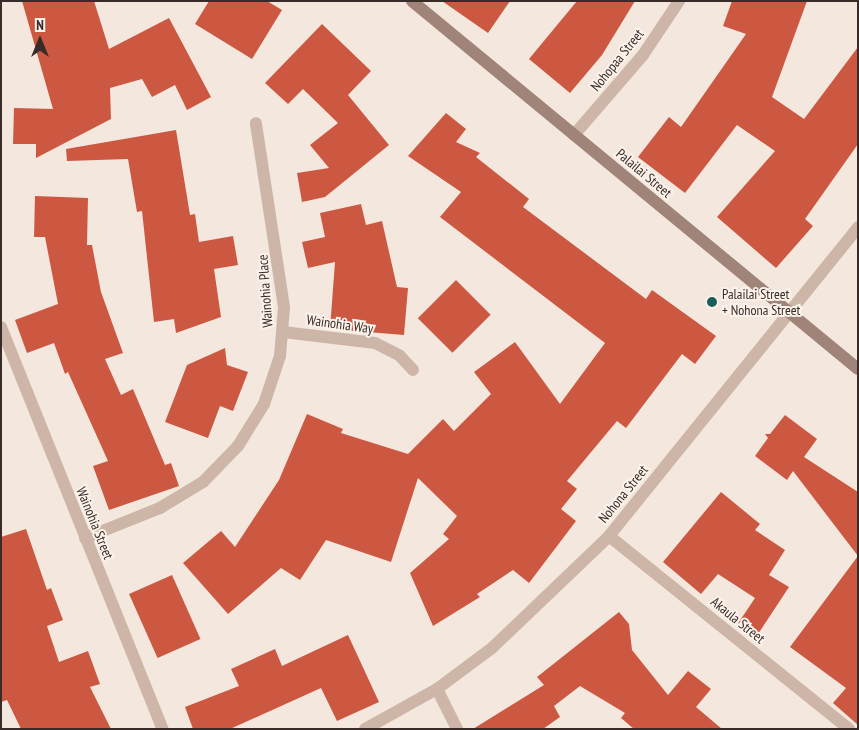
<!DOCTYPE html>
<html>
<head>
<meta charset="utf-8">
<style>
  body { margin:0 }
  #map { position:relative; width:859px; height:730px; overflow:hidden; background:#f4e7dd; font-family:"PT Sans Narrow",sans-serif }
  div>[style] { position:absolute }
  .building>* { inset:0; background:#cc5842; transform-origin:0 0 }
  .street>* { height:12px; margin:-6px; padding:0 6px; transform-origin:6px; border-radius:6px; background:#cdb6a8 }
  .secondary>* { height:12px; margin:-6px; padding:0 6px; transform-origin:6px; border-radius:6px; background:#a18479 }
  .dots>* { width:14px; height:14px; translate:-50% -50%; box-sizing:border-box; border:2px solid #fbf2ea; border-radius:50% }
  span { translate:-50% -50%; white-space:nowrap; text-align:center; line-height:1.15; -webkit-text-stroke:4px #fbf2ea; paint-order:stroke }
  .street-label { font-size:14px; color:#392c28 }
  .poi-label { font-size:14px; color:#392c28 }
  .left { translate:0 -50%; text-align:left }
  .frame { position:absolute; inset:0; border:2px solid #392c28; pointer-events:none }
  .north { position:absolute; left:15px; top:15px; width:50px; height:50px; -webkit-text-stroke:4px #fbf2ea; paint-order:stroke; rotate:0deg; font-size:14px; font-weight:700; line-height:20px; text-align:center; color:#392c28 }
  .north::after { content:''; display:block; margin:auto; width:18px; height:22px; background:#392c28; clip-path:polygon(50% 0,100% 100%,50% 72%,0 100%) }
</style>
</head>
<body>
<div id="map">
  <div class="building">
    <div style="clip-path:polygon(22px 1px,94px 1px,109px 49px,169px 18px,211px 97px,187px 110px,175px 85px,152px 97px,142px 79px,110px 88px,111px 119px,36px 158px,36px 144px,13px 144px,14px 108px,53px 109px)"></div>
    <div style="clip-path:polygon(209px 1px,267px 1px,282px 10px,252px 59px,195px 24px)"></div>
    <div style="clip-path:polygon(442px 1px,510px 1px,488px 33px)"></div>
    <div style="clip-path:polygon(577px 1px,635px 1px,602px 55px,570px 93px,529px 59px)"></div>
    <div style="clip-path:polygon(732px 1px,807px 1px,772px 97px,804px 119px,858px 47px,858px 144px,805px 219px,813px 226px,776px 268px,717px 217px,775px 151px,737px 125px,685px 193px,638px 157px,669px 117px,681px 127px,746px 34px,723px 26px)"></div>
    <div style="clip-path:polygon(322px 24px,371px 71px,348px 95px,389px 145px,325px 197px,302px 202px,297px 173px,329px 168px,310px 145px,338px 123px,303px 89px,288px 104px,265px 83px)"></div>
    <div style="clip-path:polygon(446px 113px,466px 129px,456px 142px,480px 153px,476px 157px,529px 199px,523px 207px,646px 299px,652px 290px,716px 336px,695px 364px,682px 354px,626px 428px,617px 421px,567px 481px,577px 489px,561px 509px,576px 521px,529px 583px,513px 570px,477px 594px,480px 597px,433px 626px,410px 573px,449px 539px,443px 534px,457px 516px,418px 478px,391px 562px,326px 540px,300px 580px,281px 568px,228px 614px,183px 563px,221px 531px,235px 547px,279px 480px,307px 414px,343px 429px,341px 433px,408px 454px,443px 419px,454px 431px,491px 394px,474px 372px,515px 342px,560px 404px,605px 343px,440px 217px,461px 192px,408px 156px)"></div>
    <div style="clip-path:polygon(176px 130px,190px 215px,195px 214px,199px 242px,233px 236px,238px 265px,214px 269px,221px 317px,176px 333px,174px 319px,154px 322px,142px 211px,137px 212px,128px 159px,67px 161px,66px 149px)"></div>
    <div style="clip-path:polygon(35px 196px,88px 198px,87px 245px,92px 245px,101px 292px,123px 353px,105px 359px,121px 395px,133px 389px,165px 465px,171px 463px,179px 486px,109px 510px,93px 466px,108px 461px,68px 372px,65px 374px,54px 343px,27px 353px,15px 320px,58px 304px,45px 237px,34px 237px)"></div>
    <div style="clip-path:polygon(361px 204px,366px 225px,382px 221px,397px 287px,408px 288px,404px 335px,330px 329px,335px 262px,308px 268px,302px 242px,325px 237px,320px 213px)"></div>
    <div style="left:456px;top:280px;width:49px;height:54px;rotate:45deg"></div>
    <div style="clip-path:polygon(225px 348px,227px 365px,248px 372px,233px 411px,220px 406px,208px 438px,165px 422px,187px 365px)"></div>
    <div style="clip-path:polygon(785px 415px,817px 439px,804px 457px,858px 492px,858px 725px,833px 703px,846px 688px,790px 647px,858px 556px,793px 471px,787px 480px,755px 456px,768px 438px,765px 434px,770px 434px)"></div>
    <div style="clip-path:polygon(721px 492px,760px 524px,755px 530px,785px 550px,769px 575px,789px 587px,756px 637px,737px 625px,755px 598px,718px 574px,701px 594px,663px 562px)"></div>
    <div style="clip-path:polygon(26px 529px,47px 590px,51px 588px,63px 620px,47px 626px,59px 662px,88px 651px,100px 684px,90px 687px,111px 729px,21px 729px,7px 700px,1px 702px,1px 537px)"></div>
    <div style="left:172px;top:575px;width:70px;height:47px;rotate:66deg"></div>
    <div style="clip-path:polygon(619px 612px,629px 624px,632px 650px,668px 695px,688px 671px,711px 689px,696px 707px,722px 729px,634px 729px,621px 718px,625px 713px,580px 686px,554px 706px,560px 717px,543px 729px,473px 729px,544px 685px,537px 677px)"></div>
    <div style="clip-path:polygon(348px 635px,379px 702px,337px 721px,321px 688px,230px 729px,193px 729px,185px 707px,239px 686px,231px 669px,275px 649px,282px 666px)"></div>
  </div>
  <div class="street">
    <div style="left:574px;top:135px;width:106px;rotate:-49.2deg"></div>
    <div style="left:643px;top:55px;width:65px;rotate:-56.3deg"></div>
    <div style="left:1px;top:327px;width:433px;rotate:68.1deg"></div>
    <div style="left:283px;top:332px;width:93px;rotate:6.8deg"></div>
    <div style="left:375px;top:343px;width:28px;rotate:27deg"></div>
    <div style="left:400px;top:356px;width:19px;rotate:47deg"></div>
    <div style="left:609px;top:536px;width:308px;rotate:38.8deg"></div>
    <div style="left:85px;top:538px;width:81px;rotate:-21.8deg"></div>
    <div style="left:160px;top:508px;width:50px;rotate:-31.2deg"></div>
    <div style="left:203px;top:482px;width:50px;rotate:-45.8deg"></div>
    <div style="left:238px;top:446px;width:49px;rotate:-58.2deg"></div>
    <div style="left:264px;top:404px;width:51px;rotate:-71.6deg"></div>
    <div style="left:280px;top:356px;width:49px;rotate:-85.3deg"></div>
    <div style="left:284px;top:307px;width:186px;rotate:-98.7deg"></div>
    <div style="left:437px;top:689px;width:45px;rotate:63.4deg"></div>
    <div style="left:365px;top:729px;width:82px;rotate:-29.1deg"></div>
    <div style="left:437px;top:689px;width:69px;rotate:-36.7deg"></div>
    <div style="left:492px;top:648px;width:162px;rotate:-43.7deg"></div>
    <div style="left:609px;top:536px;width:397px;rotate:-51.1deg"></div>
  </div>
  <div class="secondary">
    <div style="left:412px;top:1px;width:578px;rotate:39.53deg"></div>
  </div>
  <div class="dots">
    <div style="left:712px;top:302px;background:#1b5d5c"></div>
  </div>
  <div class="street-label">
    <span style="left:617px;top:60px;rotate:-51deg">Nohopaa Street</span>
    <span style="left:644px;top:173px;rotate:40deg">Palailai Street</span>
    <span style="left:265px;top:291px;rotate:-94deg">Wainohia Place</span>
    <span style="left:340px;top:324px;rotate:8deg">Wainohia Way</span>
    <span style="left:623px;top:494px;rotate:-51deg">Nohona Street</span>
    <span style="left:95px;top:523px;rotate:68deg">Wainohia Street</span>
    <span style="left:738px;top:620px;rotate:39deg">Akaula Street</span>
  </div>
  <div class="poi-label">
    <span class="left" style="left:722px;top:302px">Palailai Street<br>+ Nohona Street</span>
  </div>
  <div class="frame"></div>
  <div class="north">N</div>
</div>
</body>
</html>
